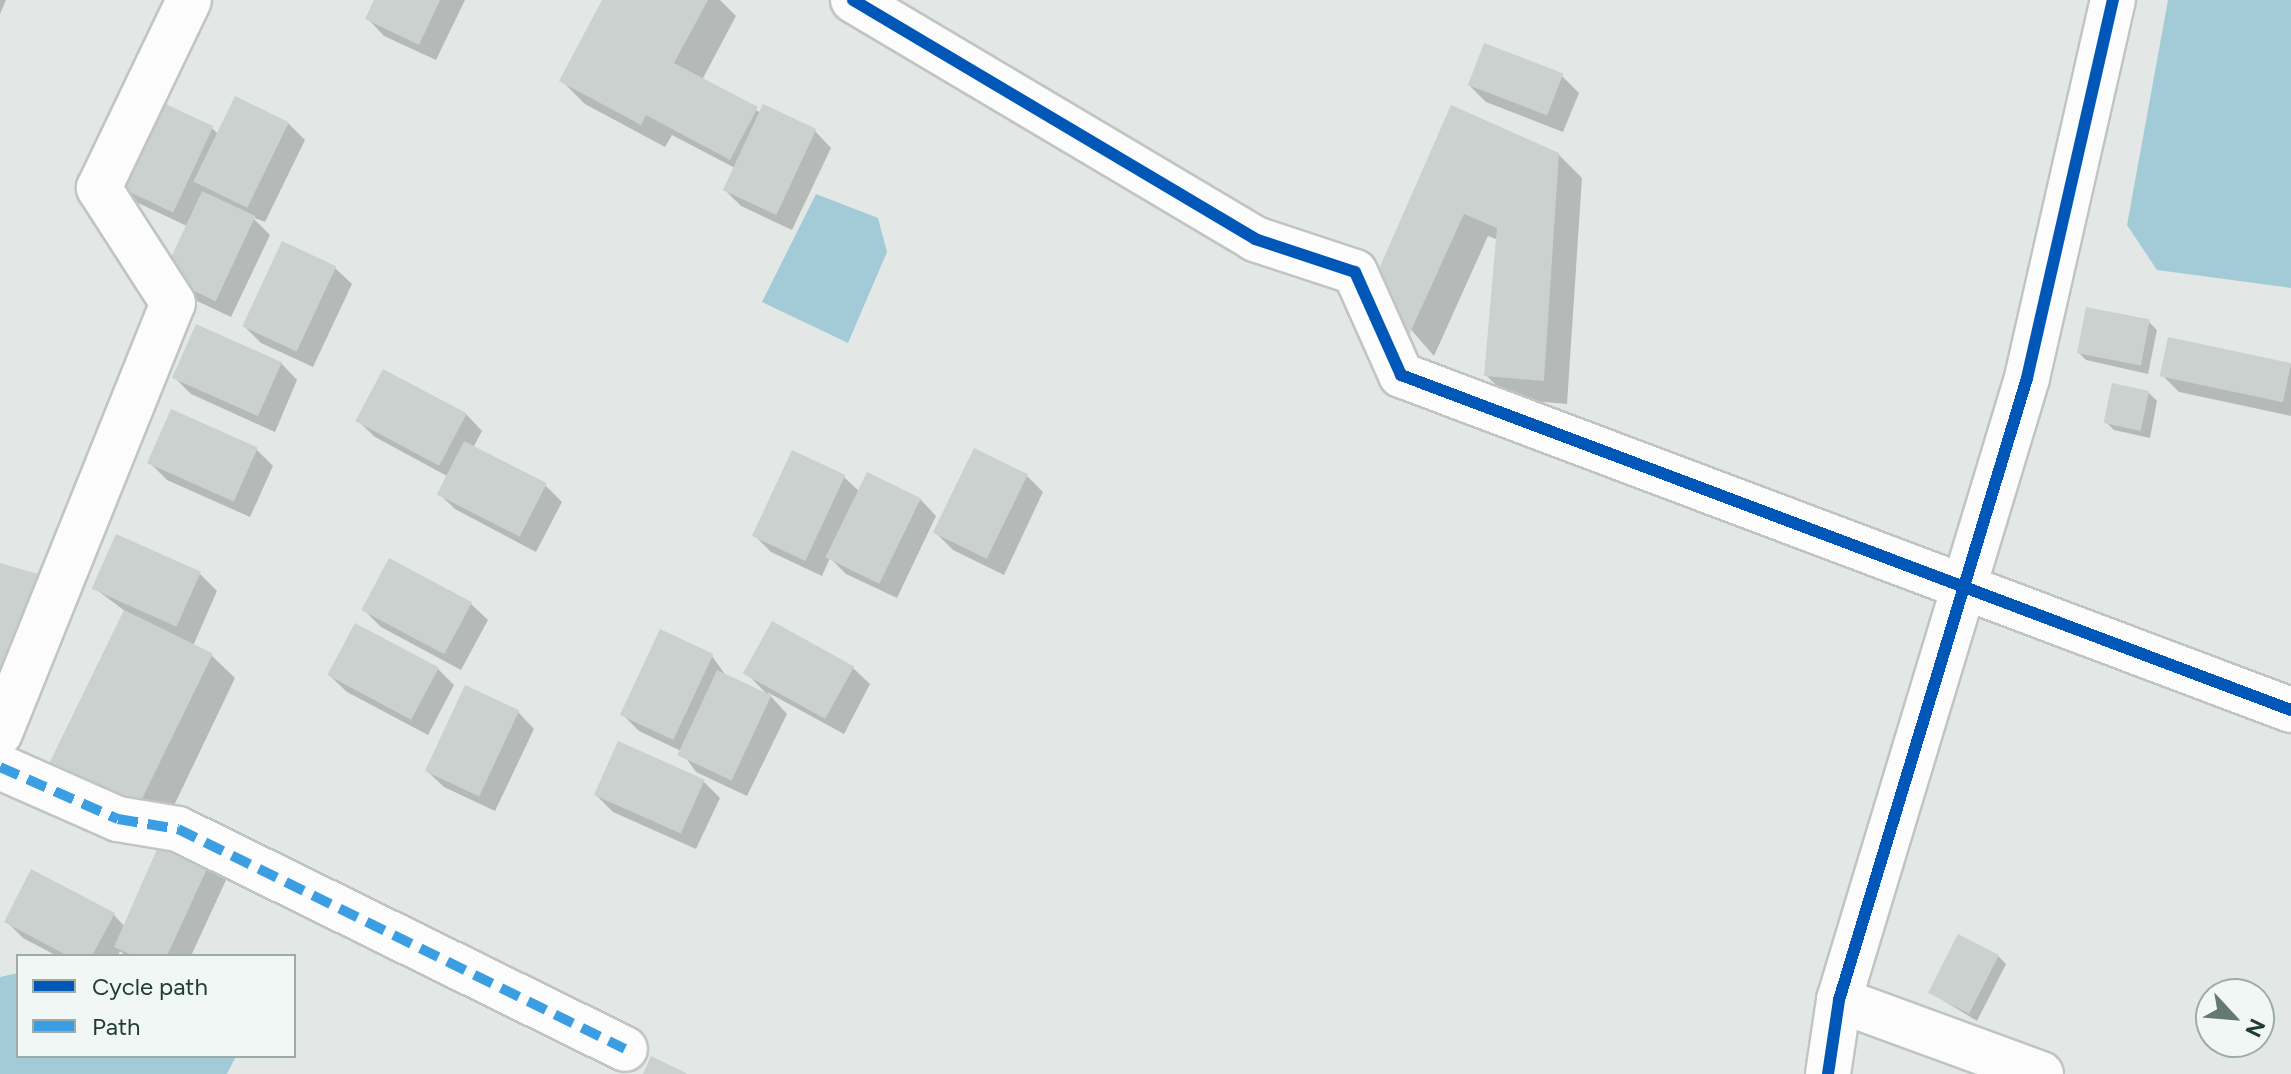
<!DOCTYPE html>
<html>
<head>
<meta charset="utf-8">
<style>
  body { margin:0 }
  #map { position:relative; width:2291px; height:1074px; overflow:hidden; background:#e3e8e6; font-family:Figtree,sans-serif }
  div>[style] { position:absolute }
  .water>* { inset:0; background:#a3cbd7 }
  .shadow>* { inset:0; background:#0003 }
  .building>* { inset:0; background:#cbd1cf; transform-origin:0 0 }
  .roads { filter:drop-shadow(2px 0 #c0c5c3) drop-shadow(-2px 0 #c0c5c3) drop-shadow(0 2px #c0c5c3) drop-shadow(0 -2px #c0c5c3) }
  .street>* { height:44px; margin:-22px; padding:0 22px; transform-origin:22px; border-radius:22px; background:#fbfcfb }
  .quiet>* { height:10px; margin-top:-5px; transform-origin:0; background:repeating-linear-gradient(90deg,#3c9ee2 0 20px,transparent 0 30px) }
  .cycleway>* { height:12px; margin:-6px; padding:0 6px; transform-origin:6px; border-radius:6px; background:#0057b8 }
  span { translate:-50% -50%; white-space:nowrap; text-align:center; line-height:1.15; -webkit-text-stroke:7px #f0f7f4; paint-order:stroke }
  .legend { position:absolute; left:16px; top:954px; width:280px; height:104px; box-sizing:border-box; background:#f0f7f4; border:2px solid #9daca8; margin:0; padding:10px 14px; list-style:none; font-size:24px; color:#213b36 }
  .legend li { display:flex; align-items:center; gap:16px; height:40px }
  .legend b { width:40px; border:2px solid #9daca8 }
  .north { position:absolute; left:2195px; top:978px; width:80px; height:80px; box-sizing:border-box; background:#f0f7f4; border:2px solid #9daca8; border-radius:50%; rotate:116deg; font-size:22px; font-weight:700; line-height:32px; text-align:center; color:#213b36 }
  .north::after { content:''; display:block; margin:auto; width:28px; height:36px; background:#657874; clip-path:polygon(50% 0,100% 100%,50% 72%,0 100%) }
</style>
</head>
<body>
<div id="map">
  <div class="water">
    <div style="clip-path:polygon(2168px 0,2291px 0,2291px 288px,2157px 270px,2127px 225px)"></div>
    <div style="clip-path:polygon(816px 194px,878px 218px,887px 252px,848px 343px,762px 302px)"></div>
    <div style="clip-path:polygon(18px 973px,18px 1056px,236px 1056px,227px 1074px,0 1074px,0 977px)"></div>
  </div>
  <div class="shadow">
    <div style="clip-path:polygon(0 0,6px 0,0 14px)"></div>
    <div style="clip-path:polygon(377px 0,465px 0,436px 60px,384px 36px,368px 19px)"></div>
    <div style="clip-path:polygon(604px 0,720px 0,736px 16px,702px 80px,761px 113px,815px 131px,831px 148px,792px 230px,741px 206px,724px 189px,735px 168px,672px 135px,665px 147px,585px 104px,561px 80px)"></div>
    <div style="clip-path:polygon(1485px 45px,1562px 76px,1579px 93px,1563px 132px,1486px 102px,1469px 85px)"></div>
    <div style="clip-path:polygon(1452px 107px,1558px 154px,1582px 178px,1567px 404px,1510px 399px,1486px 375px,1498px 240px,1488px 236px,1434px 356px,1374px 287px)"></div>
    <div style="clip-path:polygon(288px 123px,305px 140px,265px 222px,252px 217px,270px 235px,231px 317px,180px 293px,187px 226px,138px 203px,121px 186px,212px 128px,219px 135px)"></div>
    <div style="clip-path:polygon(335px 268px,352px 284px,313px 367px,261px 343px,244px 326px)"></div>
    <div style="clip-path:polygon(2149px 322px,2157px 330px,2148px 374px,2086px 360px,2078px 352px)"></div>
    <div style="clip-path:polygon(281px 363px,297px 380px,275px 432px,191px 394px,174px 377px)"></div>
    <div style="clip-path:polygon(2291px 365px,2291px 416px,2179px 392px,2162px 375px)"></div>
    <div style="clip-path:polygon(2148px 392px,2157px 401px,2150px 438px,2114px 430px,2106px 422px)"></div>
    <div style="clip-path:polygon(466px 414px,482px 431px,473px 448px,545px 485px,562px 502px,536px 552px,455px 509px,438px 493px,447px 476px,375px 437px,358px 421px)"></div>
    <div style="clip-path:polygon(256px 449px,273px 466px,250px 517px,167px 480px,150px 463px)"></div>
    <div style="clip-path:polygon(1026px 475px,1043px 492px,1004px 575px,953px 550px,936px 533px)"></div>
    <div style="clip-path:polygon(844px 477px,860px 492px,920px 499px,936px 516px,897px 598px,846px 574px,830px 558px,822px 576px,771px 552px,754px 535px)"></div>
    <div style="clip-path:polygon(117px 537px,200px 574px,217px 591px,193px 646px,211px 655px,235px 678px,159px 837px,72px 795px,125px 611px,94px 588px)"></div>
    <div style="clip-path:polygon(390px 561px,471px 604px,488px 620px,461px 670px,381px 627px,364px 610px)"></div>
    <div style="clip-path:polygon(712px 656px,727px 677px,768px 695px,746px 673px,853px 668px,870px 684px,844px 734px,767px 692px,787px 714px,747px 796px,696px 772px,681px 751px,639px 731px,622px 714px)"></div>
    <div style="clip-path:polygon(438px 669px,454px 685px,428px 735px,347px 692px,330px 676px)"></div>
    <div style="clip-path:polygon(518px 712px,534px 729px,495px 811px,444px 787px,427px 771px)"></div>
    <div style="clip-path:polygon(703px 781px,720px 798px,696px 849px,613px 812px,596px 795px)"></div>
    <div style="clip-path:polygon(209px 863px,226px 880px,191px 956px,126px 956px,120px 951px,118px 956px,57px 956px,23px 938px,6px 921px,114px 915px,125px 927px)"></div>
    <div style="clip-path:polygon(1998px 956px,2006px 964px,1977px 1021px,1931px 993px)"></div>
  </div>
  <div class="building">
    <div style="clip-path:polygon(374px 0,440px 0,419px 45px,365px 19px)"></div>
    <div style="clip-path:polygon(602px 0,708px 0,674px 63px,758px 107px,730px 160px,646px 115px,641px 125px,559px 81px)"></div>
    <div style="left:1484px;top:43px;width:85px;height:45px;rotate:21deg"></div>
    <div style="left:235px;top:96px;width:60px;height:95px;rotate:26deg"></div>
    <div style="left:159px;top:101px;width:60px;height:95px;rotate:25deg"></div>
    <div style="left:763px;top:104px;width:59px;height:95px;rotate:25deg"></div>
    <div style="clip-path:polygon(1451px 105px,1559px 153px,1544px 381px,1484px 376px,1497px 228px,1464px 214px,1409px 335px,1371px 287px)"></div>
    <div style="left:202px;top:191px;width:59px;height:94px;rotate:25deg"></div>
    <div style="left:282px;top:241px;width:60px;height:94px;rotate:25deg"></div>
    <div style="left:2086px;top:307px;width:65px;height:47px;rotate:11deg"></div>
    <div style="left:196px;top:324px;width:94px;height:59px;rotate:24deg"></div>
    <div style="left:2168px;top:337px;width:126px;height:40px;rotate:12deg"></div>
    <div style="left:383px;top:369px;width:95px;height:59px;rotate:28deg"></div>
    <div style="left:2112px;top:383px;width:38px;height:41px;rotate:12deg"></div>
    <div style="left:171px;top:409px;width:95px;height:59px;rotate:24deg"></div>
    <div style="left:464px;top:441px;width:93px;height:60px;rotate:27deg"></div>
    <div style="left:974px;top:448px;width:60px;height:94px;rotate:26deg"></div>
    <div style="left:792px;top:450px;width:59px;height:95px;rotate:25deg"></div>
    <div style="left:867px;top:472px;width:60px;height:95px;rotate:26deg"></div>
    <div style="left:116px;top:534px;width:93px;height:60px;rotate:24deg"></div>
    <div style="left:389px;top:558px;width:94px;height:59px;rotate:28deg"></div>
    <div style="clip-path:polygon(0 563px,38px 574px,1px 696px,0 696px)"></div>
    <div style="left:124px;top:610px;width:99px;height:180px;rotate:26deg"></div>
    <div style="left:772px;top:621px;width:94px;height:60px;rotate:29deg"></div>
    <div style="left:355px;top:623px;width:95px;height:59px;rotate:28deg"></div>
    <div style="left:660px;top:629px;width:59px;height:95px;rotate:25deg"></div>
    <div style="left:717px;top:670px;width:60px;height:94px;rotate:25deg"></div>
    <div style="left:465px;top:685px;width:60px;height:95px;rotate:25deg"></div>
    <div style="left:618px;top:741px;width:95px;height:59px;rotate:24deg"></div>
    <div style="clip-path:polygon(161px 840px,210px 862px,167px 956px,134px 956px,114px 947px)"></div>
    <div style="clip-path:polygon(31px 869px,115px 913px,92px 956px,68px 956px,4px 922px)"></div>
    <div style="left:1958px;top:934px;width:46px;height:66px;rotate:27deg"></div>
    <div style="clip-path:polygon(651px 1056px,688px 1074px,643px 1074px)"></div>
  </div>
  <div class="roads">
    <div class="street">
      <div style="left:853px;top:0;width:468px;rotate:30.7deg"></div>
      <div style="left:1255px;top:239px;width:105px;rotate:18.3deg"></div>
      <div style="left:1355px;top:272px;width:113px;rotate:65.9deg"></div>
      <div style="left:1401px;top:375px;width:951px;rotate:20.63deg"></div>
      <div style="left:0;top:733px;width:463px;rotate:-68.1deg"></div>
      <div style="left:173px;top:303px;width:137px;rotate:-122.8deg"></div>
      <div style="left:99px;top:188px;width:208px;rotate:-64.4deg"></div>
      <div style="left:0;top:767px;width:129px;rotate:23.8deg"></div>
      <div style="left:118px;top:819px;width:61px;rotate:9.5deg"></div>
      <div style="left:178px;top:829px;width:498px;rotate:26.2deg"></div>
      <div style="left:1839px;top:1000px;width:215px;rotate:20.1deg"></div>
      <div style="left:1828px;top:1074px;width:75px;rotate:-81.5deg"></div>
      <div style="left:1839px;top:1000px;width:650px;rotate:-73.18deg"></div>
      <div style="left:2027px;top:378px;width:388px;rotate:-77.2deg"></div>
    </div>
  </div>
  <div class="quiet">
    <div style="left:0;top:767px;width:129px;rotate:23.8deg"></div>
    <div style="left:118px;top:819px;width:61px;rotate:9.5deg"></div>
    <div style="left:178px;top:829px;width:498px;rotate:26.2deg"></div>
  </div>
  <div class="cycleway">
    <div style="left:853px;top:0;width:468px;rotate:30.7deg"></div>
    <div style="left:1255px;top:239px;width:105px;rotate:18.3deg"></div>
    <div style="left:1355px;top:272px;width:113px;rotate:65.9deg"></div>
    <div style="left:1401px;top:375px;width:951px;rotate:20.63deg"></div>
    <div style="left:1828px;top:1074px;width:75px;rotate:-81.5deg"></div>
    <div style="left:1839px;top:1000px;width:650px;rotate:-73.18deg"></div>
    <div style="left:2027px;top:378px;width:388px;rotate:-77.2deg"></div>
  </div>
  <ul class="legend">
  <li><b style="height:10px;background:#0057b8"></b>Cycle path</li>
  <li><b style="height:10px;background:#3c9ee2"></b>Path</li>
  </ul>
  <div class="north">N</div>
</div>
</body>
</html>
